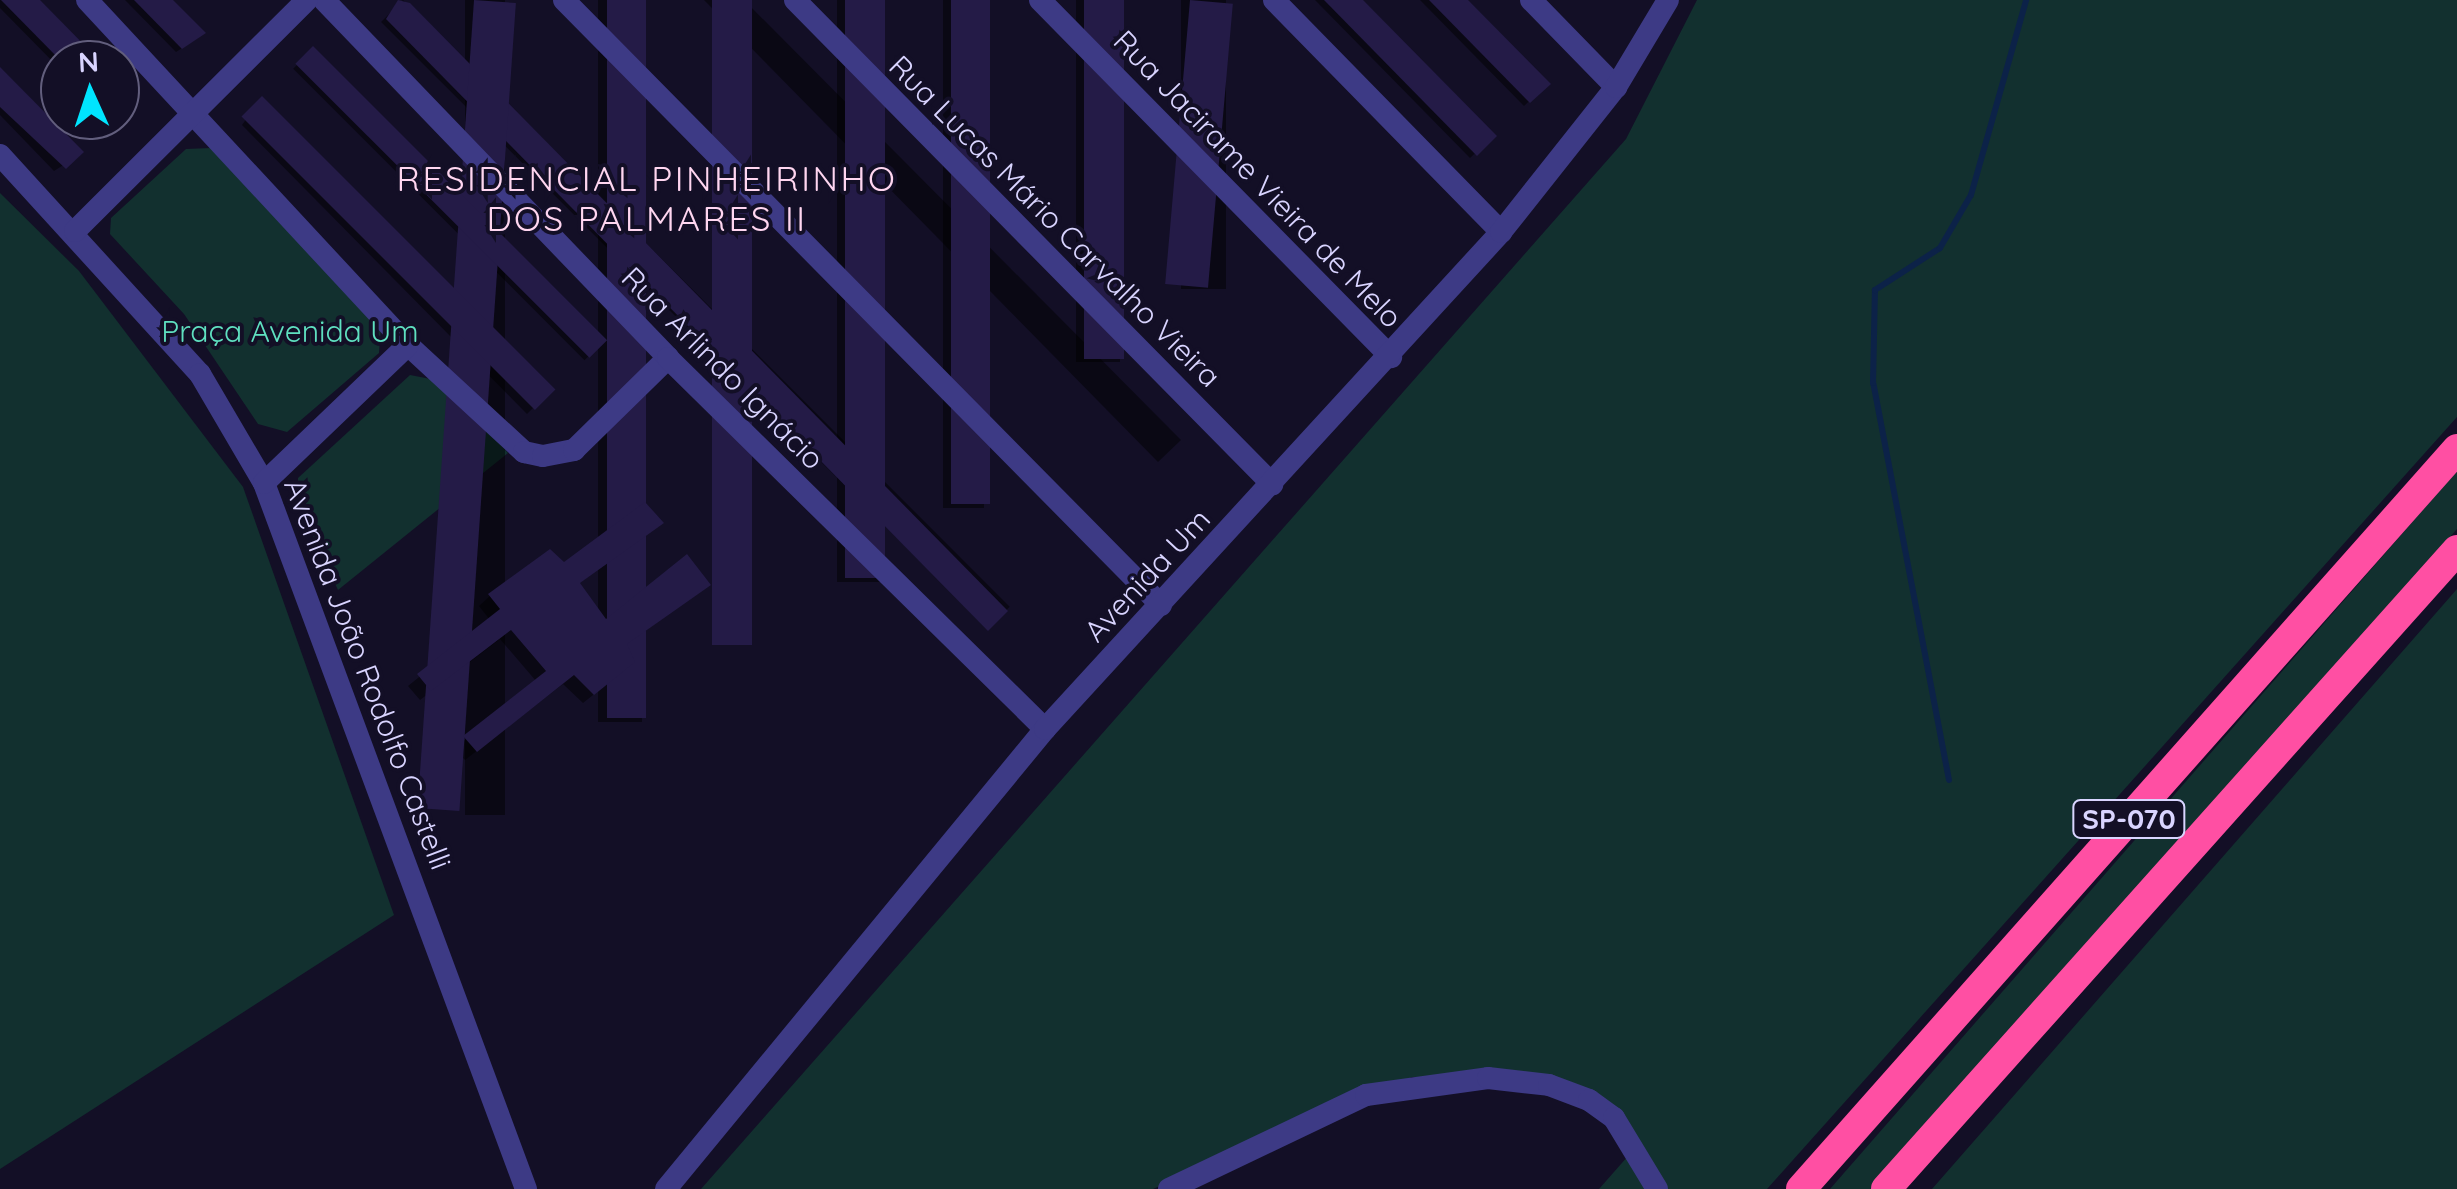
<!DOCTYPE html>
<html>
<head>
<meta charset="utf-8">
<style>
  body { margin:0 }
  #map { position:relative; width:2457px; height:1189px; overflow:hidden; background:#130f26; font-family:Quicksand,sans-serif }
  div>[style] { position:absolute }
  .green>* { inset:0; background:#12302f }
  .shadow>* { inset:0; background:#0007; transform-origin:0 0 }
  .stream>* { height:6px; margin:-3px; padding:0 3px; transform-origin:3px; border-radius:3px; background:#0c2248 }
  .building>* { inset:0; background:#241b47; transform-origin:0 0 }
  .minor>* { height:22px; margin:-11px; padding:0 11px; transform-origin:11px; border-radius:11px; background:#3d3a85 }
  .highway>* { height:30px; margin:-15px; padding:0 15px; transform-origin:15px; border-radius:15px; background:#ff4fa3 }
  span { translate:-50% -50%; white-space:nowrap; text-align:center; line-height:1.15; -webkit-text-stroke:8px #130f26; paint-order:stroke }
  .shield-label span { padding:2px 8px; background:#130f26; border:2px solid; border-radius:8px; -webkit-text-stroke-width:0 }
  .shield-label { font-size:28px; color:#d9d4ff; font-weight:700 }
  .street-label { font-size:30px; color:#d9d4ff }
  .park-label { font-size:30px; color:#5fe0c0 }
  .quarter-label { font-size:35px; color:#ffd6f0; letter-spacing:2.5px }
  .north { position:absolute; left:40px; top:40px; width:100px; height:100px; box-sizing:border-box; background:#130f26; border:2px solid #625e7d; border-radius:50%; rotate:357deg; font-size:28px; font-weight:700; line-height:40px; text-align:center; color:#d9d4ff }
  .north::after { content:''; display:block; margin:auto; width:35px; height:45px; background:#00e5ff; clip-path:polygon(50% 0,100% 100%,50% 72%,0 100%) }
</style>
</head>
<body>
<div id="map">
  <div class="green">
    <div style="clip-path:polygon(1697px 0,2457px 0,2457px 417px,1767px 1189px,1599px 1189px,1636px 1147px,1589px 1100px,1412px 1077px,1153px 1189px,701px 1189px,1626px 139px)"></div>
    <div style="clip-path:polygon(211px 148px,381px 326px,379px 353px,287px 432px,258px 424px,184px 314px,110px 234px,111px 218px,186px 149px)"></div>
    <div style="clip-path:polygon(0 193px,79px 271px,243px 487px,394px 915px,0 1169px)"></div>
    <div style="clip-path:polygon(410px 375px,441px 381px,508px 453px,338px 590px,298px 504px,298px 478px)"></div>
    <div style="clip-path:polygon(2457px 471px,2457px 529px,2411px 581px,1876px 1189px,1830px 1189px)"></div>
    <div style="clip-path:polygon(2457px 589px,2457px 1189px,1932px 1189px)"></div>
  </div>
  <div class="shadow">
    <div style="clip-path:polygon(0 0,34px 0,92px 60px,60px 60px,60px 69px,0 8px)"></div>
    <div style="clip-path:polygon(125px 0,169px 0,198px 38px,176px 52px)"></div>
    <div style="left:403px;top:0;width:858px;height:31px;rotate:45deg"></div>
    <div style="left:465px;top:0;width:40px;height:815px"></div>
    <div style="left:598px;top:0;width:44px;height:722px"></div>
    <div style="clip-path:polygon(704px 0,744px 0,1181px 440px,1158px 462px)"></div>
    <div style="left:837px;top:0;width:44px;height:582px"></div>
    <div style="left:943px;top:0;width:41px;height:508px"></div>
    <div style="left:1076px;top:0;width:44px;height:362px"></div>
    <div style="left:1181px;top:0;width:45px;height:289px"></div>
    <div style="clip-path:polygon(1315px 0,1359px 0,1493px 136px,1470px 158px)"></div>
    <div style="clip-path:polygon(1420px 0,1463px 0,1547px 84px,1524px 106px)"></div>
    <div style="left:313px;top:49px;width:412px;height:28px;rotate:45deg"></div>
    <div style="clip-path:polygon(0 71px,76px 157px,54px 171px,0 115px)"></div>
    <div style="clip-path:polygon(120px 89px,132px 102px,120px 114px)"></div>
    <div style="clip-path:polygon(257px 104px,549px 392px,527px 414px,242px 125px)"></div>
    <div style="clip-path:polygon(661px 523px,578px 584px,605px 623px,707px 585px,625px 646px,622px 672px,583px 703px,563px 684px,465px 760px,455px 748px,536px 681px,500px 639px,420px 700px,408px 686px,490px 620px,479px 606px,490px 596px)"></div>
  </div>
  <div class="stream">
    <div style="left:1949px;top:780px;width:404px;rotate:-100.8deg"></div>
    <div style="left:1873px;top:383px;width:93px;rotate:-88.8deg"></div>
    <div style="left:1875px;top:290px;width:77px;rotate:-32.9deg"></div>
    <div style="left:1940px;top:248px;width:61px;rotate:-59.7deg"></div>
    <div style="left:1971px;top:195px;width:203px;rotate:-74.2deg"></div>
  </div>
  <div class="building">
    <div style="clip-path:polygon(1px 0,40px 0,99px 60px,60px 60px)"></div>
    <div style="clip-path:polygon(134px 0,173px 0,206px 33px,182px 49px)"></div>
    <div style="clip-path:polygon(398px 0,410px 3px,1008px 611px,988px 631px,386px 19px)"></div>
    <div style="left:474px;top:0;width:42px;height:810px;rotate:4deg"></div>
    <div style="left:607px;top:0;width:39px;height:718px"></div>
    <div style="left:712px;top:0;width:40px;height:645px"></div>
    <div style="left:845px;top:0;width:40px;height:578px"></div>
    <div style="left:951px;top:0;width:39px;height:504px"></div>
    <div style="left:1084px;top:0;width:40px;height:359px"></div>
    <div style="left:1190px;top:0;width:43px;height:285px;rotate:5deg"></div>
    <div style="clip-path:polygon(1324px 0,1363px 0,1497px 136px,1477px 156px)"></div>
    <div style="clip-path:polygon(1429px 0,1468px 0,1551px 84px,1530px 103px)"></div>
    <div style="left:313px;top:46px;width:416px;height:25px;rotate:45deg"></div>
    <div style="clip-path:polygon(0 67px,84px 152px,66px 169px,0 107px)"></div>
    <div style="left:262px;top:96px;width:415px;height:29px;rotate:45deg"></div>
    <div style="clip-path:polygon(645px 502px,664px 523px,580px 583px,606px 619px,687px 554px,711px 585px,627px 644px,635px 662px,594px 695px,574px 675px,477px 752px,463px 736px,546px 671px,511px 630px,431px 691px,417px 674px,500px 609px,488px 594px,550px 549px,564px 562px)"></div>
  </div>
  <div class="minor">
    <div style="left:87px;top:0;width:471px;rotate:47.1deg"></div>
    <div style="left:408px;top:345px;width:158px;rotate:42.7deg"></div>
    <div style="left:524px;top:452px;width:19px;rotate:12deg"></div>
    <div style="left:543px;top:456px;width:32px;rotate:-11deg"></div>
    <div style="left:574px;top:450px;width:132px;rotate:-44.4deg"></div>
    <div style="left:324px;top:0;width:496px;rotate:46.1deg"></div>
    <div style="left:668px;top:358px;width:529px;rotate:44.54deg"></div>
    <div style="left:564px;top:0;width:850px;rotate:45.38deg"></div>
    <div style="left:795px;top:0;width:680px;rotate:45.42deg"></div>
    <div style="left:1040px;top:0;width:501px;rotate:45.49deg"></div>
    <div style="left:1274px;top:0;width:325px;rotate:45.6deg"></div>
    <div style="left:1531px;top:0;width:122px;rotate:45.7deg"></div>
    <div style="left:0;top:155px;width:297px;rotate:47.6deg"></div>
    <div style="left:200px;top:374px;width:126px;rotate:59.6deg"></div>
    <div style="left:264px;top:483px;width:753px;rotate:69.64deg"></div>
    <div style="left:75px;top:231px;width:327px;rotate:-44.9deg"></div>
    <div style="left:264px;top:483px;width:199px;rotate:-43.8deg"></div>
    <div style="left:666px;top:1189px;width:596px;rotate:-50.51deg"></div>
    <div style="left:1045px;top:729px;width:674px;rotate:-47.46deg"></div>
    <div style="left:1501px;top:232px;width:185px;rotate:-51.6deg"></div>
    <div style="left:1616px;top:87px;width:101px;rotate:-59.1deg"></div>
    <div style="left:1169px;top:1189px;width:218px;rotate:-25.5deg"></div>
    <div style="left:1366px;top:1095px;width:123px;rotate:-7.9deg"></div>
    <div style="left:1488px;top:1078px;width:61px;rotate:6.5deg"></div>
    <div style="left:1549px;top:1085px;width:43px;rotate:20.6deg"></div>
    <div style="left:1589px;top:1100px;width:31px;rotate:36deg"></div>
    <div style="left:1614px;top:1118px;width:83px;rotate:58.8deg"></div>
  </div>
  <div class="highway">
    <div style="left:1801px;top:1189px;width:989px;rotate:-48.44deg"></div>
    <div style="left:1886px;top:1189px;width:857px;rotate:-48.22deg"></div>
  </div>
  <div class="shield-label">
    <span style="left:2129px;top:819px">SP-070</span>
  </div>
  <div class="street-label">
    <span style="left:1258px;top:179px;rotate:46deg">Rua Jacirame Vieira de Melo</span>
    <span style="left:1055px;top:221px;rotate:45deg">Rua Lucas Mário Carvalho Vieira</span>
    <span style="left:723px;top:368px;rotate:45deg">Rua Arlindo Ignácio</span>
    <span style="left:1147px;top:575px;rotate:-47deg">Avenida Um</span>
    <span style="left:368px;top:674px;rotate:69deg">Avenida João Rodolfo Castelli</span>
  </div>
  <div class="park-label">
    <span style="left:290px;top:331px">Praça Avenida Um</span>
  </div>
  <div class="quarter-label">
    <span style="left:647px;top:198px">RESIDENCIAL PINHEIRINHO<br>DOS PALMARES II</span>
  </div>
  <div class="north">N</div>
</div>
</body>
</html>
